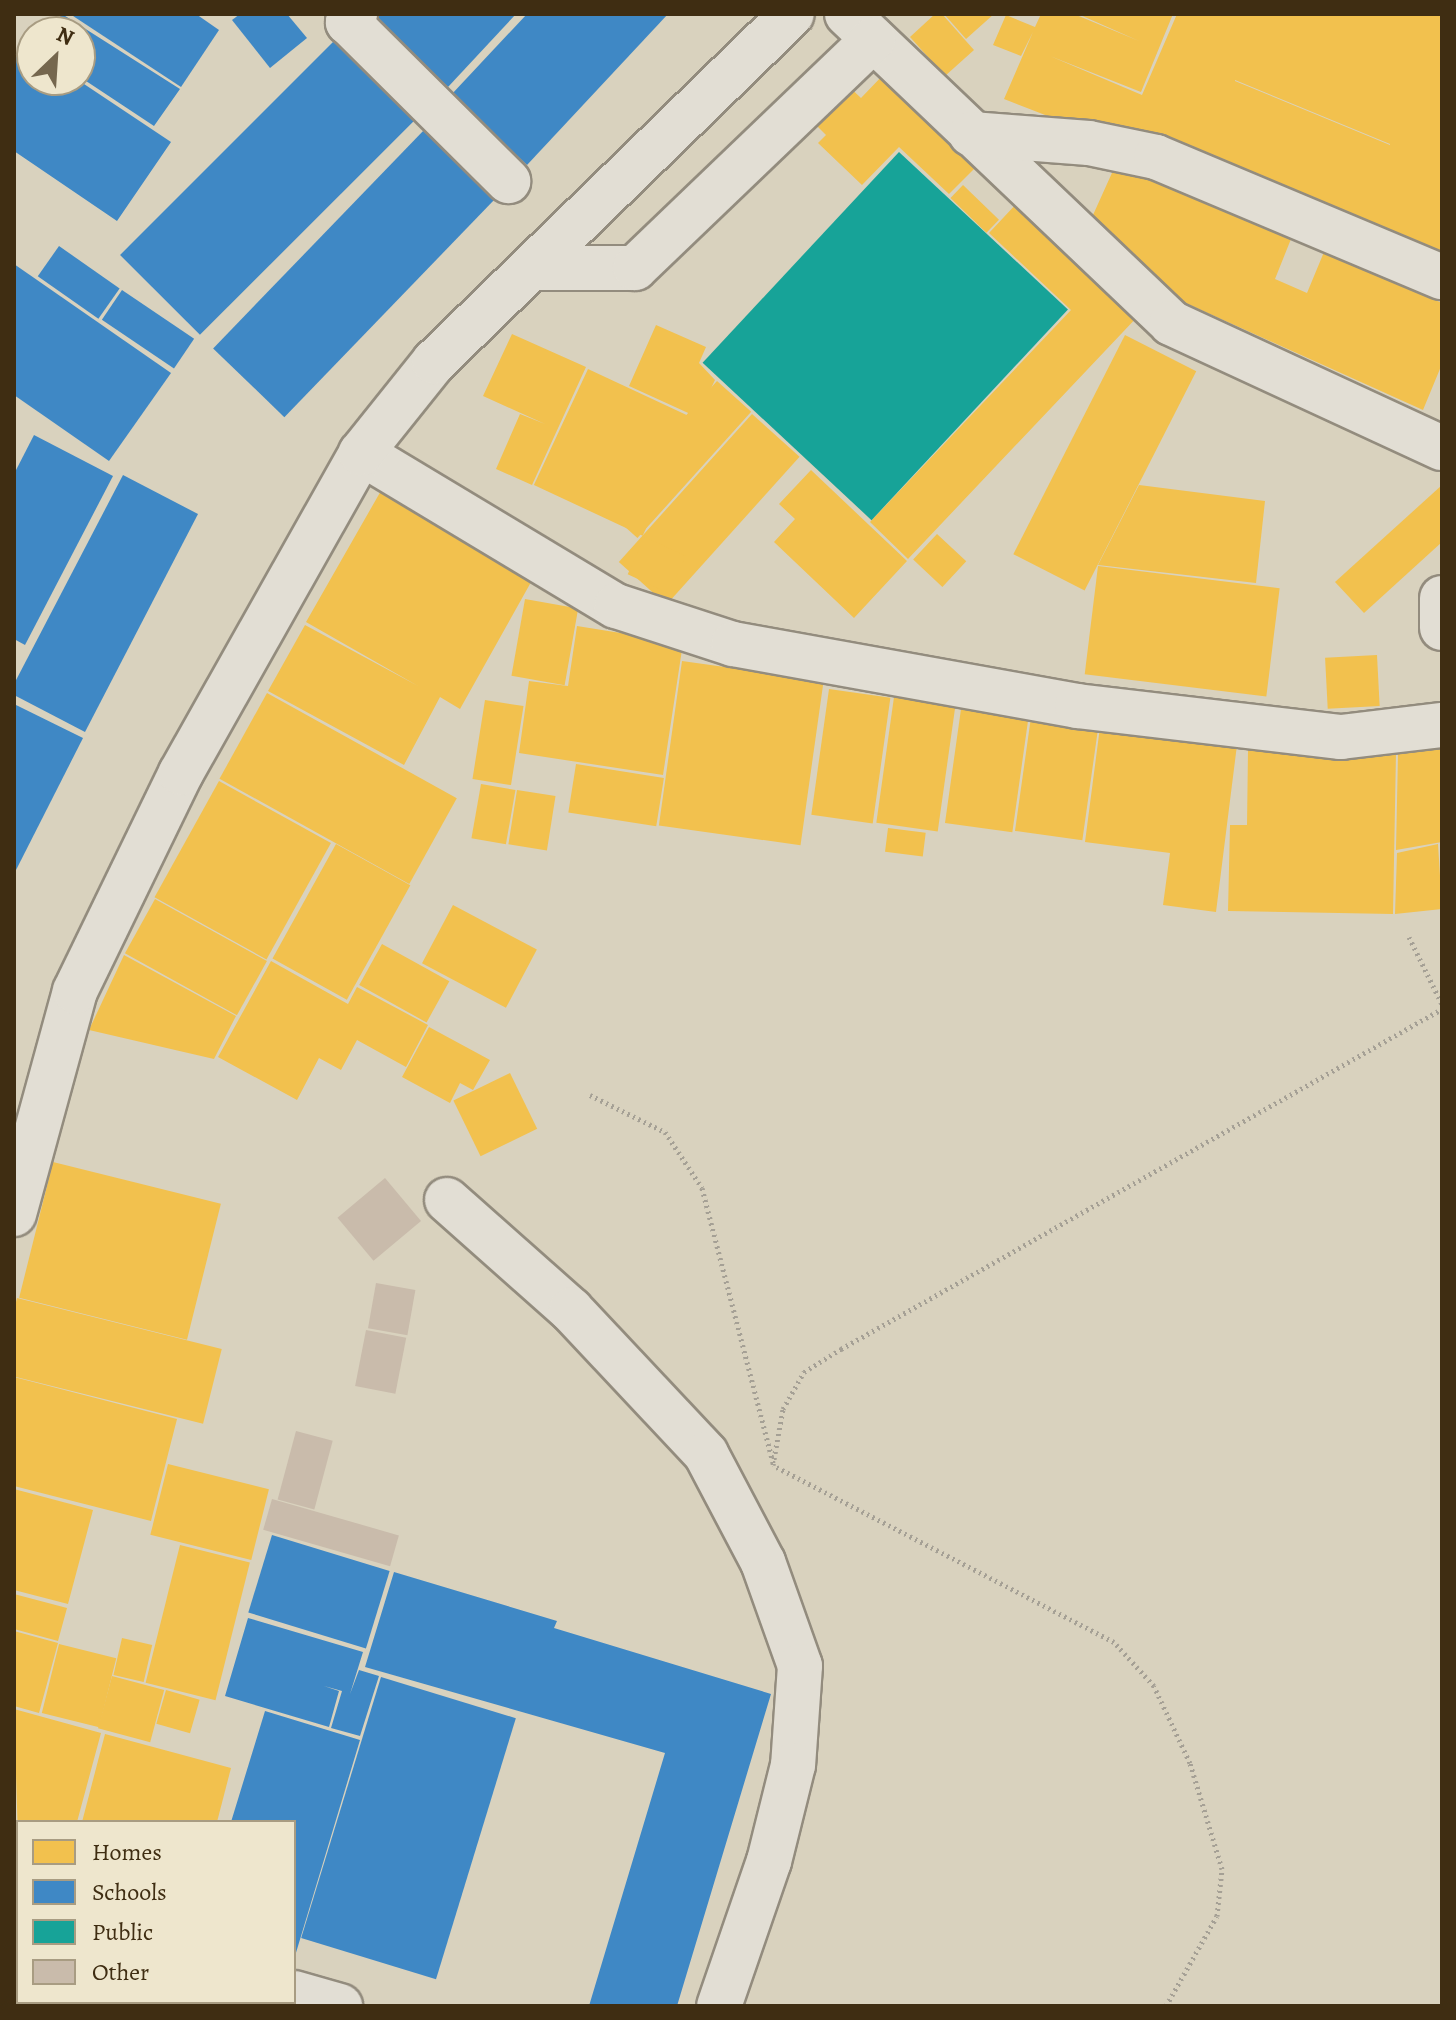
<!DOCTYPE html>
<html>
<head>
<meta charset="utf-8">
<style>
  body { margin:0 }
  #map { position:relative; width:1456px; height:2020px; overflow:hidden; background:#d9d2be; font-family:Alegreya,serif }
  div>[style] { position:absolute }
  .homes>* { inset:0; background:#f2c14e; transform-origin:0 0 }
  .schools>* { inset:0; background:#3f88c5; transform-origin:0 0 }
  .public>* { inset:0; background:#17a398; transform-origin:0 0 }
  .building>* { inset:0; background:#c9bbab; transform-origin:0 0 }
  .path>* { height:5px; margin-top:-2.5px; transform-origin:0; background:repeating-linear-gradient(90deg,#a5a095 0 2px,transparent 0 6px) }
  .roads { filter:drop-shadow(2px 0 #938c7e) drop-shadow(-2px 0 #938c7e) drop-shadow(0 2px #938c7e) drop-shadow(0 -2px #938c7e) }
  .minor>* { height:44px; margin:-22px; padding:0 22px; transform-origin:22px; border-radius:22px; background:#e2ded4 }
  span { translate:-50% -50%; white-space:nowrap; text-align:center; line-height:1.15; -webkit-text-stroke:8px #eee6cd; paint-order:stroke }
  .frame { position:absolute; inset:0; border:16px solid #3f2d12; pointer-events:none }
  .legend { position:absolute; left:16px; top:1820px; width:280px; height:184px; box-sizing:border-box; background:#eee6cd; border:2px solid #a89c82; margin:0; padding:10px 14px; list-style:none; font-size:24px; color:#3f2d12 }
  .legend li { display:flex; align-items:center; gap:16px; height:40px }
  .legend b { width:40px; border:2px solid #a89c82 }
  .north { position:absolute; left:16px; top:16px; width:80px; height:80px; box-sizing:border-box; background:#eee6cd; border:2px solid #a89c82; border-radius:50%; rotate:25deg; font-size:22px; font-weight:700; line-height:32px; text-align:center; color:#3f2d12 }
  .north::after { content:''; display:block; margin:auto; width:28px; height:36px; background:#75674e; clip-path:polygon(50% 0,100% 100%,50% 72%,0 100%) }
</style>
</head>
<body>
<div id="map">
  <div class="homes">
    <div style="clip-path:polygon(935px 14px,942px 14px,974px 50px,945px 76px,910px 37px)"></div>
    <div style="clip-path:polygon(944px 14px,994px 14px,966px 39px)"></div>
    <div style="clip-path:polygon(evenodd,1041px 14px,1074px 14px,1139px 41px,1078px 14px,1173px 14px,1141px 92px,1050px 56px,1142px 95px,1177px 14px,1442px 14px,1442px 268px,1004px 99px,1033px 32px,1021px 56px,993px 45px,1006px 15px,1035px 27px,1041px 14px,1235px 80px,1390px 144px,1390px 145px,1235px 81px,1235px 80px)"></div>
    <div style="clip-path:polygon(885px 73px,980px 163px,949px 194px,899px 147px,862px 185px,818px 143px,826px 135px,807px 116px,842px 80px,861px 98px)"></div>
    <div style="clip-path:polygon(1116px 164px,1291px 239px,1275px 279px,1307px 293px,1324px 252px,1442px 303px,1442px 364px,1423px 410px,1139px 282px,1093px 215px)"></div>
    <div style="left:963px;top:185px;width:50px;height:18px;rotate:44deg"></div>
    <div style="clip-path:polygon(1019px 201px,1140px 314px,908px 559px,870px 522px,1071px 310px,989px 233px)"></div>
    <div style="clip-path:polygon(656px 325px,706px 347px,699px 363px,715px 380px,697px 417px,629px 386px)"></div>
    <div style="clip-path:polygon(512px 334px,586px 367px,532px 485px,496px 469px,520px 414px,545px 424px,483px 396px)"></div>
    <div style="left:1125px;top:335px;width:80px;height:246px;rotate:27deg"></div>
    <div style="left:588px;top:369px;width:120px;height:128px;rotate:25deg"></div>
    <div style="left:717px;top:381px;width:46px;height:170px;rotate:42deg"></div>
    <div style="left:752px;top:414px;width:64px;height:199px;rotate:42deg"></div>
    <div style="clip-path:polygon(811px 470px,907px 561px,854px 618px,774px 542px,795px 519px,779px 504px)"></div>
    <div style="clip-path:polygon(1139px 485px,1265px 501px,1256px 583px,1098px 565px)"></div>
    <div style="clip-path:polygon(1442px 485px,1442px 542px,1364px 613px,1335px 582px)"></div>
    <div style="clip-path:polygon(382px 489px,535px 575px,460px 709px,440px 697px,404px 765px,268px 691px,305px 625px,418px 686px,306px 622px)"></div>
    <div style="left:937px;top:534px;width:40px;height:35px;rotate:43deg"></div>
    <div style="left:645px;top:537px;width:45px;height:41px;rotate:25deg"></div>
    <div style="left:1098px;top:566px;width:183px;height:109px;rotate:7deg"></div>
    <div style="left:525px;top:599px;width:54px;height:78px;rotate:10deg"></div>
    <div style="clip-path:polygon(577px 626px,683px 643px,663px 775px,519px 753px,529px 681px,568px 686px)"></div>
    <div style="left:1377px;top:655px;width:51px;height:52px;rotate:87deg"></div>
    <div style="left:682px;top:661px;width:143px;height:166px;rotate:8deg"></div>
    <div style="left:829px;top:689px;width:62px;height:127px;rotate:8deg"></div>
    <div style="left:267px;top:693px;width:217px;height:98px;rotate:29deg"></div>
    <div style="left:894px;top:697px;width:62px;height:127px;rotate:8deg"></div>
    <div style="left:485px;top:700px;width:39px;height:80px;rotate:9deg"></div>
    <div style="left:961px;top:709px;width:68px;height:115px;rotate:8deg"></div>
    <div style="left:1031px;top:717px;width:68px;height:115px;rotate:8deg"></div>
    <div style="clip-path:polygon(1100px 727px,1237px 745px,1216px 912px,1163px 905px,1170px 853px,1085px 842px)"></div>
    <div style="clip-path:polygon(1442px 747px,1442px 842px,1396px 850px,1398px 754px)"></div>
    <div style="clip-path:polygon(1248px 750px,1396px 753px,1393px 914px,1228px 911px,1230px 825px,1247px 825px)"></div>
    <div style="left:576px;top:764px;width:89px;height:49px;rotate:9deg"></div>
    <div style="left:219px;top:781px;width:128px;height:133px;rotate:29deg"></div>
    <div style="left:481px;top:784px;width:35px;height:55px;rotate:10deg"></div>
    <div style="left:517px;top:790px;width:39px;height:55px;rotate:9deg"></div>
    <div style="left:888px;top:828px;width:38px;height:24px;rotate:7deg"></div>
    <div style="left:336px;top:844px;width:85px;height:131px;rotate:29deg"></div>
    <div style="clip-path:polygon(1438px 844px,1442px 909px,1395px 914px,1397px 853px)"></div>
    <div style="left:155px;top:899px;width:128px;height:62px;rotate:29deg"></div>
    <div style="left:453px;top:905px;width:95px;height:66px;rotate:28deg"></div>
    <div style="left:382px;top:944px;width:77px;height:47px;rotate:29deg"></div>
    <div style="clip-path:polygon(124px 955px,236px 1016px,214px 1059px,89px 1030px)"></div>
    <div style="clip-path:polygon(271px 961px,348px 1004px,357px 987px,428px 1025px,406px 1067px,357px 1040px,341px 1070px,319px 1058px,297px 1100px,218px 1057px)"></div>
    <div style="clip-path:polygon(429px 1027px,490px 1060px,473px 1090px,460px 1083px,450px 1103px,402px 1077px)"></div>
    <div style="left:510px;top:1073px;width:62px;height:63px;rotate:64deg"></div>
    <div style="left:53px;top:1162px;width:173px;height:140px;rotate:14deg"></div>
    <div style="left:17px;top:1298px;width:211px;height:77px;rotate:14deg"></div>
    <div style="clip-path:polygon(14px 1377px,177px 1419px,151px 1521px,14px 1486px)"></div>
    <div style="left:168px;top:1464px;width:104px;height:73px;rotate:14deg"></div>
    <div style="clip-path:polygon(14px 1489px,93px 1510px,68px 1604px,14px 1590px)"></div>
    <div style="left:180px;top:1545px;width:72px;height:142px;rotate:14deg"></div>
    <div style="clip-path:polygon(14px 1594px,67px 1608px,58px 1641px,14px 1629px)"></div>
    <div style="clip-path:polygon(14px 1631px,58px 1643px,39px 1713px,14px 1706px)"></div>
    <div style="left:122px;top:1638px;width:31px;height:38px;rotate:13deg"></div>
    <div style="left:59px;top:1644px;width:59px;height:71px;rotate:14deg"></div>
    <div style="left:112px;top:1676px;width:54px;height:54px;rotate:15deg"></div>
    <div style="left:166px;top:1690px;width:35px;height:35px;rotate:16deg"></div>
    <div style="clip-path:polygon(14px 1709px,101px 1733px,77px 1822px,18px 1822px,18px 1839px)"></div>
    <div style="clip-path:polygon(105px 1734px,231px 1768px,217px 1822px,82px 1822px)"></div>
    <div style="left:14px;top:1845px;width:4px;height:72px;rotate:14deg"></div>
    <div style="clip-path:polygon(14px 1967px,18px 1968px,22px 2006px,14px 2006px)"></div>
    <div style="clip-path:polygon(113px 2002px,125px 2002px,133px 2006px,111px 2006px)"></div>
  </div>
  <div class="schools">
    <div style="clip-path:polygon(62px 14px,180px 89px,154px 126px,80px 77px,80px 32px,49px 32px)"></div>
    <div style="clip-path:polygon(70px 14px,196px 14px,219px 30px,181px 87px)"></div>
    <div style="clip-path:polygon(240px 14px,287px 14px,307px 38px,270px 68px,232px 20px)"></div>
    <div style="clip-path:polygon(369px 14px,516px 14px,448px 87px)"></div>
    <div style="clip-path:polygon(527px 14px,668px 14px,527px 165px,451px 95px)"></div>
    <div style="left:335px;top:40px;width:113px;height:304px;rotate:45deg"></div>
    <div style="clip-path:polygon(25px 44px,32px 49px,32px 80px,78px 80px,171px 142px,117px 221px,14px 151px,14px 60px)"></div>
    <div style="left:425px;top:129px;width:99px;height:305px;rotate:44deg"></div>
    <div style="left:59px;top:246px;width:74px;height:37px;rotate:35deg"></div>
    <div style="clip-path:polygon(14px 264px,171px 373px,109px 461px,14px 395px)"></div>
    <div style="left:122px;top:290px;width:87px;height:36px;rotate:34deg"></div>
    <div style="clip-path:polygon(34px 435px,113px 476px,25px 645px,14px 639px,14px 474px)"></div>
    <div style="clip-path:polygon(123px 475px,198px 514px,85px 732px,14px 695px,14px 684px)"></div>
    <div style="clip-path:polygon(14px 704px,83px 738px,14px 874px)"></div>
    <div style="left:272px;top:1535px;width:123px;height:81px;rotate:17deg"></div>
    <div style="clip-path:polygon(394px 1572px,557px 1621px,554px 1628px,771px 1694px,677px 2006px,589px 2006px,665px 1753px,365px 1667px)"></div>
    <div style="clip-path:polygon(248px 1618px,363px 1652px,350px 1694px,359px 1670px,379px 1676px,360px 1736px,331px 1728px,342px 1691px,324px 1686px,339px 1691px,329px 1727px,225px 1696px)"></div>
    <div style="left:381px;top:1677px;width:141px;height:273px;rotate:17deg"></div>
    <div style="clip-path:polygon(265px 1711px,360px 1740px,295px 1956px,294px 1822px,231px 1822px)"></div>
  </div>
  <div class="public">
    <div style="left:899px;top:152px;width:231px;height:288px;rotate:43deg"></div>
  </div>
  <div class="building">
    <div style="left:385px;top:1178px;width:56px;height:62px;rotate:50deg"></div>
    <div style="left:376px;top:1283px;width:40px;height:46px;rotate:10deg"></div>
    <div style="left:366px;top:1330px;width:41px;height:57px;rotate:11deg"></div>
    <div style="left:296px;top:1431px;width:38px;height:71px;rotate:15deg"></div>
    <div style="left:272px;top:1499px;width:132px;height:32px;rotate:16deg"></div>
  </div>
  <div class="path">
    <div style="left:1409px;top:937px;width:75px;rotate:63.8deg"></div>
    <div style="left:590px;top:1095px;width:84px;rotate:26.3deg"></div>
    <div style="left:665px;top:1132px;width:67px;rotate:56.5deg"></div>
    <div style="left:702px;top:1188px;width:284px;rotate:75.5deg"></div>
    <div style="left:1166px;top:2006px;width:103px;rotate:-60.5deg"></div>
    <div style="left:1217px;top:1916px;width:47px;rotate:-83.9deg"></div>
    <div style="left:1222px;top:1869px;width:111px;rotate:-106.8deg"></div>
    <div style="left:1190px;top:1763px;width:85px;rotate:-115.1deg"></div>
    <div style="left:1154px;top:1686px;width:59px;rotate:-132.3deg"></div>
    <div style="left:1114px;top:1642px;width:384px;rotate:-152.6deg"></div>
    <div style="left:773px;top:1465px;width:57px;rotate:-79.9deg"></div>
    <div style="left:783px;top:1409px;width:43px;rotate:-60.4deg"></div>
    <div style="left:804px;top:1372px;width:44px;rotate:-31.9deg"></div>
    <div style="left:841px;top:1349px;width:691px;rotate:-29.5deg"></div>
  </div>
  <div class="roads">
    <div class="minor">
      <div style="left:355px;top:14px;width:11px;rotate:131deg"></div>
      <div style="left:348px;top:22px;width:226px;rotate:44.8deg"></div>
      <div style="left:847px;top:14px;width:448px;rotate:43.6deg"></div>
      <div style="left:1171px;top:323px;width:298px;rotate:24.8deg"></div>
      <div style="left:971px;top:134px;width:118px;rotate:4.4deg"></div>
      <div style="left:1089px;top:143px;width:68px;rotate:11.8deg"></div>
      <div style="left:1156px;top:157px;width:310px;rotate:22.8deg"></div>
      <div style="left:531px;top:268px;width:104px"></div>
      <div style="left:635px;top:268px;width:330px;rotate:-43.8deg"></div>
      <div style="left:361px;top:453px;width:297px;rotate:31deg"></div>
      <div style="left:616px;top:606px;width:123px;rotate:18deg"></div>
      <div style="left:733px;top:644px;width:350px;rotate:10.2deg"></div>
      <div style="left:1077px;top:706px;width:266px;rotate:6.7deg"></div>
      <div style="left:1341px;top:737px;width:102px;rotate:-6.8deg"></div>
      <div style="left:1442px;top:598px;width:30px;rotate:90deg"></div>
      <div style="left:447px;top:1200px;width:166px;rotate:41.6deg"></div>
      <div style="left:571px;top:1310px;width:197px;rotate:46.8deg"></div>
      <div style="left:706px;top:1454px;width:122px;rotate:62.2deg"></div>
      <div style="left:763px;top:1562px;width:110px;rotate:70.4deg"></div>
      <div style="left:800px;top:1666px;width:99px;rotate:94deg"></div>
      <div style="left:793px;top:1765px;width:99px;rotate:104deg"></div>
      <div style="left:769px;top:1861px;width:153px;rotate:109deg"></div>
      <div style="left:14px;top:1214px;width:231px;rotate:-74.7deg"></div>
      <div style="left:75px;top:991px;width:242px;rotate:-64.1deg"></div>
      <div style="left:181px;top:773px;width:367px;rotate:-60.6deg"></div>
      <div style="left:361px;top:453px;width:117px;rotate:-51.3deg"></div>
      <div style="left:434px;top:362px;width:499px;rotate:-44.2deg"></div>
      <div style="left:14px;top:1918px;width:4px;rotate:14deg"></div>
      <div style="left:294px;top:1993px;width:48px;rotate:15.8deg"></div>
    </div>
  </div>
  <div class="frame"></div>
  <ul class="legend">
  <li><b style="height:22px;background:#f2c14e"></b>Homes</li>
  <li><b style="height:22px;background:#3f88c5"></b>Schools</li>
  <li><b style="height:22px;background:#17a398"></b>Public</li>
  <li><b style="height:22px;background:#c9bbab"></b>Other</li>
  </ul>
  <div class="north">N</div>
</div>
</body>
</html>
